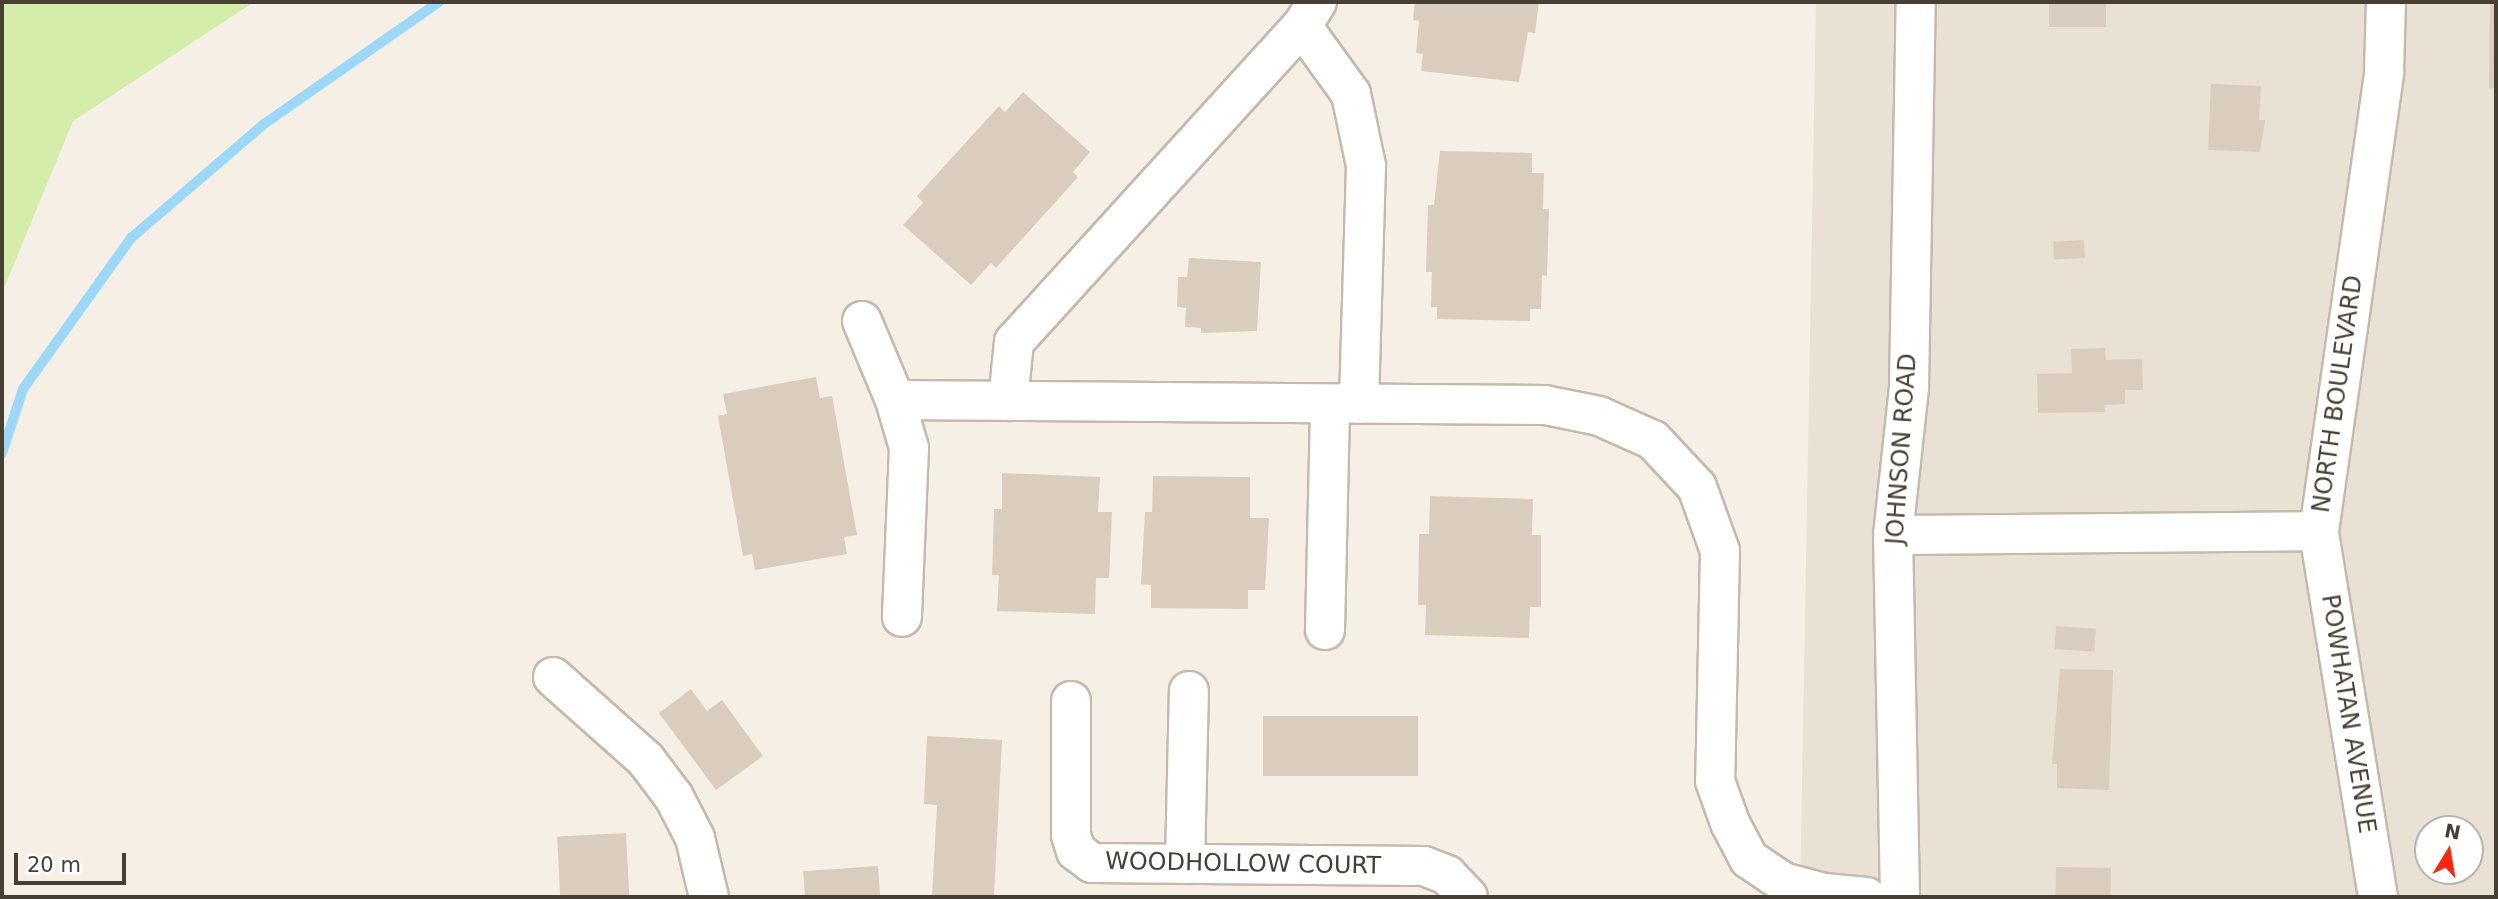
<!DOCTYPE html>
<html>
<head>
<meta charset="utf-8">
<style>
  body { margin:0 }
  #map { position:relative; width:2498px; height:899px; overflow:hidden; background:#f5efe6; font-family:"DejaVu Sans",sans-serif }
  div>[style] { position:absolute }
  .residential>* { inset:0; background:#e9e1d4 }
  .green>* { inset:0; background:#d4edab }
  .stream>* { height:10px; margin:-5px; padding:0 5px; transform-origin:5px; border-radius:5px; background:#9cd9f8 }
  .building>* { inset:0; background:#dbcdbd; transform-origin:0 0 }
  .roads { filter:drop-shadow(2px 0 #c4b9ab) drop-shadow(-2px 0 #c4b9ab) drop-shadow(0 2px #c4b9ab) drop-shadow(0 -2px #c4b9ab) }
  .minor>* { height:38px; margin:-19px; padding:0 19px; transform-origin:19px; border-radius:19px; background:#fff }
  span { translate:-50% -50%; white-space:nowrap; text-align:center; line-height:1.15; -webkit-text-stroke:5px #fff; paint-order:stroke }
  .street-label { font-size:24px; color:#483f34 }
  .frame { position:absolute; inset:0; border:4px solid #483f34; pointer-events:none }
  .north { position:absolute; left:2414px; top:815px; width:70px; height:70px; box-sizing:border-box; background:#fff; border:2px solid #b6b2ae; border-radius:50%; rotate:11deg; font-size:19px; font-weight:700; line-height:28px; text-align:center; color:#483f34 }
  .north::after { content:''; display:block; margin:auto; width:24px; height:32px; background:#ff2513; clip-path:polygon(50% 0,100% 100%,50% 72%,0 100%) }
  .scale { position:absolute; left:14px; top:853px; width:112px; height:32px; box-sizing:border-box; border:4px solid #483f34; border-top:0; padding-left:9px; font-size:21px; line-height:24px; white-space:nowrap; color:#483f34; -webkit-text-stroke:5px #fff; paint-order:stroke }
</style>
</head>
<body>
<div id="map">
  <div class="residential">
    <div style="clip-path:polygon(evenodd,1816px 2px,2496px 2px,2496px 897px,1800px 897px,1816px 2px,2428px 829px,2470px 829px,2470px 871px,2428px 871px,2428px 829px)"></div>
  </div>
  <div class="green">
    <div style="clip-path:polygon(2px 2px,254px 2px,73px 121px,2px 293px)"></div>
  </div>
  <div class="stream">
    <div style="left:2px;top:453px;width:67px;rotate:-71.8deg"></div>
    <div style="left:23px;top:389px;width:186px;rotate:-54.4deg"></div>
    <div style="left:131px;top:238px;width:175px;rotate:-40.6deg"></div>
    <div style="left:264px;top:124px;width:213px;rotate:-34.9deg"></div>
  </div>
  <div class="building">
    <div style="clip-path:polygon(1415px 2px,1539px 2px,1535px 33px,1528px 32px,1519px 82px,1421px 71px,1423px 54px,1416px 53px,1419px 21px,1413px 20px)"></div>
    <div style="left:2049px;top:2px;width:57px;height:25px"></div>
    <div style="clip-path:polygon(2490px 2px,2496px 2px,2496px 104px,2494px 88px,2489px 89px)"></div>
    <div style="clip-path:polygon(2211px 84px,2261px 86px,2259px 120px,2265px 120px,2260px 152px,2208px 150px)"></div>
    <div style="clip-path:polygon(1023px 92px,1090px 152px,1073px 172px,1078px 177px,996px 268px,991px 263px,971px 285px,903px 225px,923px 203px,917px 196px,999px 106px,1005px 112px)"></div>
    <div style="clip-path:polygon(1440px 151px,1532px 153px,1532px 173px,1544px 173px,1543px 209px,1549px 209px,1547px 276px,1542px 275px,1541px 309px,1530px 309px,1530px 321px,1437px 319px,1437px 307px,1431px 307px,1432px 272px,1426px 272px,1428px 205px,1434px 205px)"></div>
    <div style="left:2084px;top:240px;width:18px;height:31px;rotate:87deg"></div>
    <div style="clip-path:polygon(1189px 258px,1261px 262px,1257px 331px,1201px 333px,1201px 328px,1185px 327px,1186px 308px,1177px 307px,1178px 277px,1187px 277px)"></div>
    <div style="clip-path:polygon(2105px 348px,2106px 360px,2142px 359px,2143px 390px,2125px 390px,2125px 404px,2104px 405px,2105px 412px,2038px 413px,2037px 374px,2072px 373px,2071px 349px)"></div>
    <div style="clip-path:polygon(816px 377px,820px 398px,832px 396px,857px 535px,844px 537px,847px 554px,755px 570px,752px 554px,743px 556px,718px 416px,727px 414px,723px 394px)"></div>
    <div style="clip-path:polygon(1002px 473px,1100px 477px,1098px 512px,1112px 512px,1109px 578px,1096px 578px,1095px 614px,997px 611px,999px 575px,992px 575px,994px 509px,1002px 509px)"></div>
    <div style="clip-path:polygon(1153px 476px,1250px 477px,1250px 518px,1269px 518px,1265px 590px,1248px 590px,1248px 609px,1151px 608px,1151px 585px,1141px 584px,1145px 512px,1152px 512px)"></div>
    <div style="clip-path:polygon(1430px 496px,1533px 499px,1532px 535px,1541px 535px,1541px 607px,1530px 607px,1529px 638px,1425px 635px,1426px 605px,1418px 605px,1419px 534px,1429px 534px)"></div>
    <div style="left:2056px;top:626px;width:40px;height:23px;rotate:4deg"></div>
    <div style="clip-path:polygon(2060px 669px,2113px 670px,2109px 790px,2057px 788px,2057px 764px,2052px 764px)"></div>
    <div style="clip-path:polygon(691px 689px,707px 711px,722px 700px,763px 756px,716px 790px,659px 713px)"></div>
    <div style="left:1263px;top:716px;width:155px;height:60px"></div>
    <div style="clip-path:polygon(927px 736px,1002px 740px,994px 897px,932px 897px,937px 805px,924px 804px)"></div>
    <div style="left:626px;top:833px;width:64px;height:69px;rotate:87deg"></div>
    <div style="left:878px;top:866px;width:31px;height:75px;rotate:86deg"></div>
    <div style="left:2056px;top:867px;width:55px;height:30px;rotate:1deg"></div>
  </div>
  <div class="roads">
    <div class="minor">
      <div style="left:1302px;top:26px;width:84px;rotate:54.2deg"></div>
      <div style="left:1351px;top:94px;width:74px;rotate:78.2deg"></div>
      <div style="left:1366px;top:166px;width:238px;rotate:91.7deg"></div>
      <div style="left:862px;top:321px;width:86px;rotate:67.3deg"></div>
      <div style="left:895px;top:400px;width:50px;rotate:73.7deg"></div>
      <div style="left:909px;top:448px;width:169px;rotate:92.4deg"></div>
      <div style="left:895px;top:400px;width:650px;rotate:0.44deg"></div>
      <div style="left:1545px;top:405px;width:55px;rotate:11.5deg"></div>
      <div style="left:1599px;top:416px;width:59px;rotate:24deg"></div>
      <div style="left:1653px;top:440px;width:64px;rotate:46.9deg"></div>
      <div style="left:1697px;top:487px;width:68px;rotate:70.2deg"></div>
      <div style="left:1720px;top:551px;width:230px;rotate:91.2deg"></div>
      <div style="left:1715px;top:781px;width:45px;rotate:70.3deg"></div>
      <div style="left:1730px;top:823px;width:41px;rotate:62.2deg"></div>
      <div style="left:1749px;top:859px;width:41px;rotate:34.1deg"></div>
      <div style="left:1783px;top:882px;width:42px;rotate:15deg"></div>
      <div style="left:1824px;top:893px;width:43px;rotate:5.3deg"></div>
      <div style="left:1008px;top:401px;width:59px;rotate:-84.2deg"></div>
      <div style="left:1014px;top:342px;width:428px;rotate:-47.7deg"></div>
      <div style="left:1302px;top:26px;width:28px;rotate:-58deg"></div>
      <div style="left:1893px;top:535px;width:426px;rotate:-0.5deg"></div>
      <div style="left:1325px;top:630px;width:226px;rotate:-88.7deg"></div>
      <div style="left:553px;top:677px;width:125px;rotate:41.7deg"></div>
      <div style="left:646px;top:760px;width:46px;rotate:52.9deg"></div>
      <div style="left:674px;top:797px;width:46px;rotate:62.9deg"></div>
      <div style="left:695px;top:838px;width:61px;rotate:76.7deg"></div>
      <div style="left:1071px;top:701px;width:134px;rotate:90deg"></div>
      <div style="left:1071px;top:835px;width:17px;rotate:73deg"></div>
      <div style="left:1076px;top:851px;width:20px;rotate:37deg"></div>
      <div style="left:1092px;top:863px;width:332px;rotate:0.5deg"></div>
      <div style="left:1424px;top:866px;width:25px;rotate:21deg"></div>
      <div style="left:1447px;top:875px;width:30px;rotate:46deg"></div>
      <div style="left:1185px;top:864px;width:173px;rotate:-88.7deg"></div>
      <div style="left:1900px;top:897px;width:362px;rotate:-91.1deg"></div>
      <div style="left:1893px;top:535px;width:149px;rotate:-83.8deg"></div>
      <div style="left:1909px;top:387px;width:385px;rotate:-89deg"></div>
      <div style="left:2378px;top:897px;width:371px;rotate:-99.2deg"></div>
      <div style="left:2319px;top:531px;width:464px;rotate:-81.9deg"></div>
      <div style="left:2384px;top:72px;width:70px;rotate:-88.4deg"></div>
    </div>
  </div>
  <div class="street-label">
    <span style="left:2338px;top:394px;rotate:-82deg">NORTH BOULEVARD</span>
    <span style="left:1902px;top:449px;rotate:-86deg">JOHNSON ROAD</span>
    <span style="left:2348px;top:714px;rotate:81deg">POWHATAN AVENUE</span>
    <span style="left:1243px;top:864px;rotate:1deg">WOODHOLLOW COURT</span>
  </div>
  <div class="frame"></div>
  <div class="north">N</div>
  <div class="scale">20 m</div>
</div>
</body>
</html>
